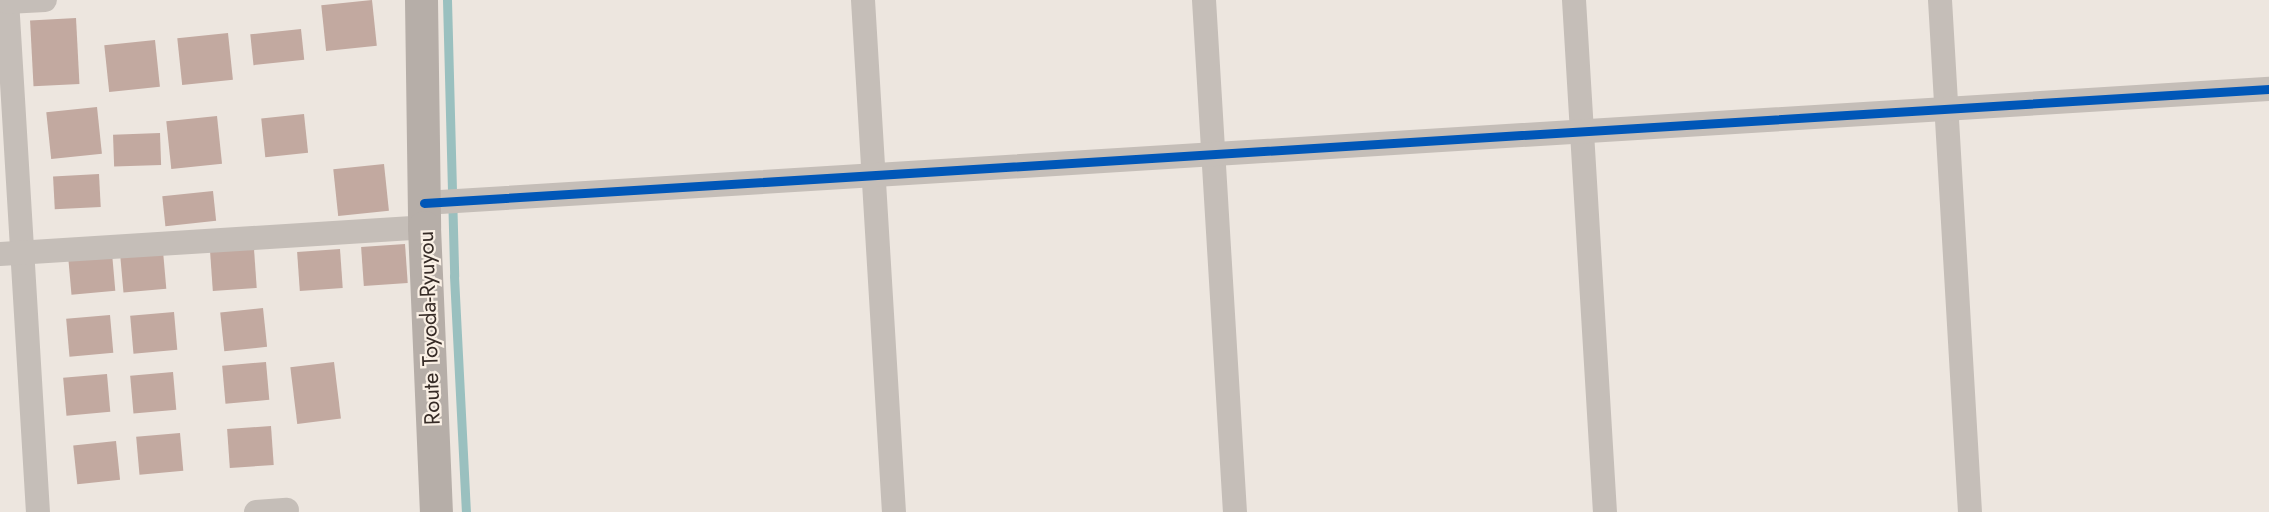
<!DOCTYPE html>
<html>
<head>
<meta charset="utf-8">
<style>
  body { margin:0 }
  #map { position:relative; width:2269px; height:512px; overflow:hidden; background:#ede6df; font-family:Jost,sans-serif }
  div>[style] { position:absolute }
  .stream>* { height:9px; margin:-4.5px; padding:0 4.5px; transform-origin:4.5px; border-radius:4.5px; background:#9ac0bf }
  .building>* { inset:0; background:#c2a9a0; transform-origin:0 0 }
  .minor>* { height:24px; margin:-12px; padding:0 12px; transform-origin:12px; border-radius:12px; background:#c5beb8 }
  .secondary>* { height:33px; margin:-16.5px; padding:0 16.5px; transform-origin:16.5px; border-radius:16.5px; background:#b6aea8 }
  .cycleway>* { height:9px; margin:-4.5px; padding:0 4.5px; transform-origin:4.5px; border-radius:4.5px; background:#0057b8 }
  span { translate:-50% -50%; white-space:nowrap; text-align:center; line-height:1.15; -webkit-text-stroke:4.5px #faf0e5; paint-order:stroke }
  .street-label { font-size:22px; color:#362b26 }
</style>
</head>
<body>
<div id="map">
  <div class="stream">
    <div style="left:447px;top:0;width:276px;rotate:88.5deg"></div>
    <div style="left:454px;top:276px;width:236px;rotate:87.1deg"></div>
  </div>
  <div class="building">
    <div style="left:372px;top:0;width:46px;height:51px;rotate:84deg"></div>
    <div style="left:76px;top:18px;width:66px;height:46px;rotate:87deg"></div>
    <div style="left:301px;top:29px;width:31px;height:51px;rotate:84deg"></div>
    <div style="left:228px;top:33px;width:47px;height:51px;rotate:84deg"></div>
    <div style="left:155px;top:40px;width:47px;height:51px;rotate:84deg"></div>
    <div style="left:97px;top:107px;width:47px;height:51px;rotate:84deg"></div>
    <div style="left:304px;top:114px;width:39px;height:43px;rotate:84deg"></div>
    <div style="left:217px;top:116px;width:48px;height:51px;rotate:84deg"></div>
    <div style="left:160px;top:133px;width:32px;height:47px;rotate:88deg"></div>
    <div style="left:384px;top:164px;width:47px;height:51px;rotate:84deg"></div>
    <div style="left:99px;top:174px;width:33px;height:46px;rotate:87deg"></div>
    <div style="left:213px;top:191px;width:30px;height:51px;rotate:84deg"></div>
    <div style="left:405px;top:244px;width:39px;height:44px;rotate:86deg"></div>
    <div style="left:254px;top:249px;width:39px;height:44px;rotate:86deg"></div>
    <div style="left:340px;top:249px;width:39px;height:43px;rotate:86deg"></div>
    <div style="left:163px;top:251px;width:38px;height:43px;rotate:85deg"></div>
    <div style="left:112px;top:253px;width:38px;height:44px;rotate:85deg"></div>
    <div style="left:263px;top:308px;width:39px;height:43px;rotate:84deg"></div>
    <div style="left:174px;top:312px;width:38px;height:44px;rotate:85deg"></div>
    <div style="left:110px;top:315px;width:38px;height:44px;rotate:85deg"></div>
    <div style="left:266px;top:362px;width:38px;height:44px;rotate:85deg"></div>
    <div style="left:334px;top:362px;width:57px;height:44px;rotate:83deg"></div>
    <div style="left:173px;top:372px;width:38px;height:43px;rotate:85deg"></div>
    <div style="left:107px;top:374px;width:38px;height:44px;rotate:85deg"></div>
    <div style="left:271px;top:426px;width:39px;height:44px;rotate:86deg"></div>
    <div style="left:180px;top:433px;width:38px;height:44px;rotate:85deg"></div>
    <div style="left:116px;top:441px;width:39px;height:43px;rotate:84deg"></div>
  </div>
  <div class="minor">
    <div style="left:7px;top:0;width:513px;rotate:86.54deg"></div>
    <div style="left:863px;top:0;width:513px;rotate:86.54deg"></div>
    <div style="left:1204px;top:0;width:513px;rotate:86.54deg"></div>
    <div style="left:1574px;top:0;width:513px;rotate:86.54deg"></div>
    <div style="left:1940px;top:0;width:513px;rotate:86.65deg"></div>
    <div style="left:7px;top:2px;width:38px;rotate:-3deg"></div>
    <div style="left:424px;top:203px;width:1849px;rotate:-3.54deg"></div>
    <div style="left:0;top:254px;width:425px;rotate:-3.6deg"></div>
    <div style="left:256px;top:512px;width:31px;rotate:-4deg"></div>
  </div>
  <div class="secondary">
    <div style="left:421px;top:0;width:227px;rotate:89.2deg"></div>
    <div style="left:424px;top:227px;width:285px;rotate:87.6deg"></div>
  </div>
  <div class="cycleway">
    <div style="left:424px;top:203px;width:1849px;rotate:-3.54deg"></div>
  </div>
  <div class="street-label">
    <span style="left:429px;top:328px;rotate:-92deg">Route Toyoda-Ryuyou</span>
  </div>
</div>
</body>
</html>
